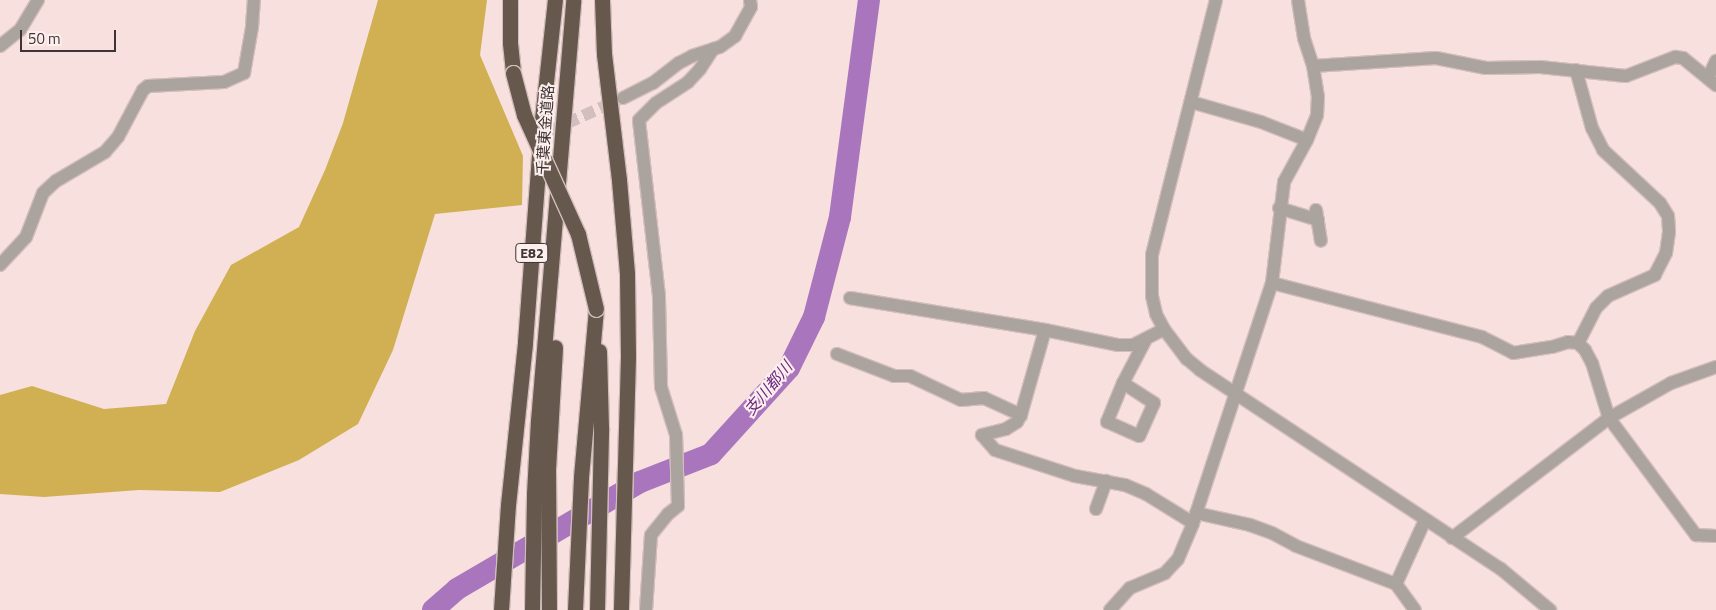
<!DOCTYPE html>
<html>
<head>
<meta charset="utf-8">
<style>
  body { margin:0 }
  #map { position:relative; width:1716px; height:610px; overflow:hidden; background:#f7e0de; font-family:"Titillium Web","Noto Sans JP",sans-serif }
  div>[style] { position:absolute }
  .forest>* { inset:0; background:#d1b053 }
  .river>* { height:22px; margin:-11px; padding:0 11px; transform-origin:11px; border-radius:11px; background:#a975bd }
  .minor-tunnel>* { height:12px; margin-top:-6px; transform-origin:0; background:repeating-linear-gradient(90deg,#d2bebc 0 12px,transparent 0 18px) }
  .roads { filter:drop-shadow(1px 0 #d2bebc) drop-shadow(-1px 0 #d2bebc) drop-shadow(0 1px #d2bebc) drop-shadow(0 -1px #d2bebc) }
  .minor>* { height:12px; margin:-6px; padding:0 6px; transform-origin:6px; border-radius:6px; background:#aba39e }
  .tertiary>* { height:12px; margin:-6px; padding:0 6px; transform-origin:6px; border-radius:6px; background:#aba39e }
  .motorway>* { height:15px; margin:-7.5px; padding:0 7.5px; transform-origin:7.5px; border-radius:7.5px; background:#67584e }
  .bridges { filter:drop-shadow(1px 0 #d2bebc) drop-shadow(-1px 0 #d2bebc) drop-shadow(0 1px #d2bebc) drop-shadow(0 -1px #d2bebc) }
  .motorway-bridge>* { height:15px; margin:-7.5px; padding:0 7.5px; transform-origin:7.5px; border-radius:7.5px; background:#67584e }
  span { translate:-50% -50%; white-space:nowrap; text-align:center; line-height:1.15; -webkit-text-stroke:4px #fdefee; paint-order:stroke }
  .shield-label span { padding:1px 4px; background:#fdefee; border:1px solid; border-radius:4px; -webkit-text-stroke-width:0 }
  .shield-label { font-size:14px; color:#3d3433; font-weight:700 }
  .street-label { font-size:15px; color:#3d3433 }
  .water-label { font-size:16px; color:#6b2a81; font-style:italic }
  .scale { position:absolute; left:20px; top:30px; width:96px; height:22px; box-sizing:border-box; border:2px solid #3d3433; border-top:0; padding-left:6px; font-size:15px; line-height:18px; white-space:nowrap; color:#3d3433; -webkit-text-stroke:4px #fdefee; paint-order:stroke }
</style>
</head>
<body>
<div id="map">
  <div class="forest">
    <div style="clip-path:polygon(378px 0,487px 0,480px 55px,523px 156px,522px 205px,435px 214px,393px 350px,358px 424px,299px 460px,220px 492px,139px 490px,44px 497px,0 494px,0 395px,32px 386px,104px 409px,166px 404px,195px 331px,231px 265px,299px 227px,325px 170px,343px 123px)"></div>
  </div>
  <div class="river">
    <div style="left:433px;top:610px;width:32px;rotate:-41deg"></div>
    <div style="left:457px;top:589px;width:212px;rotate:-30.3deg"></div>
    <div style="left:640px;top:482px;width:76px;rotate:-21.5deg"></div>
    <div style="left:711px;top:454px;width:116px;rotate:-47.8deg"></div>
    <div style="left:789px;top:368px;width:57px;rotate:-63.9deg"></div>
    <div style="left:814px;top:317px;width:103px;rotate:-75.4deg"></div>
    <div style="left:840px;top:217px;width:219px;rotate:-82.4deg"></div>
  </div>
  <div class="minor-tunnel">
    <div style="left:534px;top:138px;width:92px;rotate:-24.3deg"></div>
  </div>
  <div class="roads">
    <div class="minor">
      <div style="left:0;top:46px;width:26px;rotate:-39deg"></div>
      <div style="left:20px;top:30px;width:35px;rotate:-59deg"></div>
      <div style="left:1313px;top:66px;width:123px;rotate:-3.7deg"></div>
      <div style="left:1436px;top:58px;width:51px;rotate:11.3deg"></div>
      <div style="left:1486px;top:68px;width:54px;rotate:-1.1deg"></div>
      <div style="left:1540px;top:67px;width:86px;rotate:6deg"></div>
      <div style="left:1626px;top:76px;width:53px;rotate:-21.2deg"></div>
      <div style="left:1675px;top:57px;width:8px;rotate:7deg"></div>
      <div style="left:1683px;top:58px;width:43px;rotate:39.3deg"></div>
      <div style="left:1576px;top:70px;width:60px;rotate:74.6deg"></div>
      <div style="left:1592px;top:128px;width:25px;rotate:63deg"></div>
      <div style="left:1603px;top:150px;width:78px;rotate:42.9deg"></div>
      <div style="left:1660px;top:203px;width:15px;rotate:58deg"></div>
      <div style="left:1668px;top:216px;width:16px;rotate:86deg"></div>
      <div style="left:1669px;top:232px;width:21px;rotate:98deg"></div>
      <div style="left:1666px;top:253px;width:25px;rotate:117deg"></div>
      <div style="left:1655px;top:275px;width:51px;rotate:155.9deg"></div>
      <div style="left:1608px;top:296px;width:17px;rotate:135deg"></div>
      <div style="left:1596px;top:308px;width:39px;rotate:117deg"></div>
      <div style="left:1708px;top:78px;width:19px;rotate:-65deg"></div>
      <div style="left:623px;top:98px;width:34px;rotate:-27deg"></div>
      <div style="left:653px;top:83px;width:33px;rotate:-38deg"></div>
      <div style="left:679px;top:63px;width:15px;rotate:-28deg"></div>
      <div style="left:692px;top:56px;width:29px;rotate:-18deg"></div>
      <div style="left:720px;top:47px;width:19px;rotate:-36deg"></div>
      <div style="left:735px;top:36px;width:33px;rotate:-61deg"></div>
      <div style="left:751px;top:7px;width:7px;rotate:-98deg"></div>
      <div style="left:1191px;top:102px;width:73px;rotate:15.9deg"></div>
      <div style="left:1261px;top:122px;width:49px;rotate:21.4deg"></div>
      <div style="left:1279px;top:208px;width:41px;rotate:17.1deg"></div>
      <div style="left:1316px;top:210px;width:31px;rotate:81deg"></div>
      <div style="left:0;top:265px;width:38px;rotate:-47deg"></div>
      <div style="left:26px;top:237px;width:47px;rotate:-68.9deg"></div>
      <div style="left:43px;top:193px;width:18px;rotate:-43deg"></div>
      <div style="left:56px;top:181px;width:57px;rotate:-30.6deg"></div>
      <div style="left:105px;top:152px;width:20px;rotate:-49deg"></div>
      <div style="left:118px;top:137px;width:53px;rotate:-62deg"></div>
      <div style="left:143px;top:90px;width:6px;rotate:-39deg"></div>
      <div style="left:148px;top:86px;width:76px;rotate:-3deg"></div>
      <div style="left:224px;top:82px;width:22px;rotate:-24deg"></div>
      <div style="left:244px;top:73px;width:47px;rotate:-80.1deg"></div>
      <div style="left:252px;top:27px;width:27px;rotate:-86deg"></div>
      <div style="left:1272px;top:283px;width:217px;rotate:14.4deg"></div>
      <div style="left:1482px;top:337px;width:35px;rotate:27deg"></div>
      <div style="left:1513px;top:353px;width:39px;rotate:-9deg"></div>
      <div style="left:1552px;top:347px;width:17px;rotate:-17deg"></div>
      <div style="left:1568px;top:342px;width:10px;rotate:6deg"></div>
      <div style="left:1578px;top:343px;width:10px;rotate:45deg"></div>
      <div style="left:1585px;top:350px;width:15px;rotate:62deg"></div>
      <div style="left:1592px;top:363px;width:58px;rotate:72.8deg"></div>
      <div style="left:1609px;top:418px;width:146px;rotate:53.4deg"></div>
      <div style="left:1696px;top:535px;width:20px;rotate:3deg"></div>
      <div style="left:850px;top:298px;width:198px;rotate:9.3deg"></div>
      <div style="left:1045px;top:330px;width:75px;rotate:11.6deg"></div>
      <div style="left:1118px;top:345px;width:15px"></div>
      <div style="left:1133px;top:345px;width:35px;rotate:-27deg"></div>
      <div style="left:1045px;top:330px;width:88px;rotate:105.8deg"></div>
      <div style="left:1021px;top:415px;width:8px;rotate:120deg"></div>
      <div style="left:1017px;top:422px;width:13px;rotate:148deg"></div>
      <div style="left:1006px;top:429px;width:25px;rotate:166deg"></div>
      <div style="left:982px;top:435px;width:20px;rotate:49deg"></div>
      <div style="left:995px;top:450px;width:84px;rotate:18deg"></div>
      <div style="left:1075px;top:476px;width:51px;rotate:10.2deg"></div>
      <div style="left:1125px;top:485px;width:23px;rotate:23deg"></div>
      <div style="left:1146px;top:494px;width:55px;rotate:31.7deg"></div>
      <div style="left:837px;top:354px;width:61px;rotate:21.1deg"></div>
      <div style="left:894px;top:376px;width:16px"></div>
      <div style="left:910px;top:376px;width:56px;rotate:25.2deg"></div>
      <div style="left:961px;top:400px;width:23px;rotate:-5deg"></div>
      <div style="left:984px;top:398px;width:41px;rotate:24.7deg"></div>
      <div style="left:1123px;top:383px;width:37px;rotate:33deg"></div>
      <div style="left:1154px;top:403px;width:36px;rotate:114deg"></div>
      <div style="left:1139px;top:436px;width:35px;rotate:-156deg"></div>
      <div style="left:1107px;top:422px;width:42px;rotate:-67.7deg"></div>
      <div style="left:1123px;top:383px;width:50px;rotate:-62.4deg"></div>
      <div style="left:1096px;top:509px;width:30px;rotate:-70deg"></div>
      <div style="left:1196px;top:513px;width:55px;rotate:12.5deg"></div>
      <div style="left:1250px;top:525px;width:23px;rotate:20deg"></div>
      <div style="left:1272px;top:533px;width:27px;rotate:28deg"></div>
      <div style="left:1296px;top:546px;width:107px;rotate:20.8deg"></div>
      <div style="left:1396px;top:584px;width:32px;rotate:54deg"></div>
      <div style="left:1452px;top:538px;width:198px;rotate:-37.4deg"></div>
      <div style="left:1609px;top:418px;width:71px;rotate:-29.4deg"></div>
      <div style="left:1671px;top:383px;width:48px;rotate:-19.6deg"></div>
      <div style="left:1396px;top:584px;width:70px;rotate:-65.6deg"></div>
      <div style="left:646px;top:610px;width:75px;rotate:-86.2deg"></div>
      <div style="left:651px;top:535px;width:27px;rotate:-51deg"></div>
      <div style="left:668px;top:514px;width:13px;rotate:-39deg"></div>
      <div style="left:678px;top:506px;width:71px;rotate:-91.6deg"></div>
      <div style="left:676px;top:435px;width:50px;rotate:-107.4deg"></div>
      <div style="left:661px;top:387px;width:91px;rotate:-91.3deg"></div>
      <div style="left:659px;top:296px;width:177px;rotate:-96.5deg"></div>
      <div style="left:639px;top:120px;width:24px;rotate:-45deg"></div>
      <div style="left:656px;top:103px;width:38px;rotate:-33deg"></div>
      <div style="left:688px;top:82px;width:18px;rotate:-47deg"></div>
      <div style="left:700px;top:69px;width:24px;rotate:-57deg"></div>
      <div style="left:1110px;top:610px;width:30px;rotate:-48deg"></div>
      <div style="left:1130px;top:588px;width:38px;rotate:-23deg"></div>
      <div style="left:1165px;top:573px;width:19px;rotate:-47deg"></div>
      <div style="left:1178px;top:559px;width:39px;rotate:-67deg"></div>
      <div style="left:1193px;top:523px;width:253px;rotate:-71.8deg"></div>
      <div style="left:1272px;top:283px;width:102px;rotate:-83.2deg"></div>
      <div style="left:1284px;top:182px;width:48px;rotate:-61.3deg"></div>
      <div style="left:1307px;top:140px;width:27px;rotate:-68deg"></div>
      <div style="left:1317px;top:115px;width:18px;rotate:-87deg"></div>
      <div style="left:1318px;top:97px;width:31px;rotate:-99deg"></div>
      <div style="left:1313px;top:66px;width:29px;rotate:-108deg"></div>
      <div style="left:1304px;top:38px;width:38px;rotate:-99deg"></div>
    </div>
    <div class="tertiary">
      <div style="left:1216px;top:0;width:263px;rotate:104.1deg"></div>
      <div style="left:1152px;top:255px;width:41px;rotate:90deg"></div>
      <div style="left:1152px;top:296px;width:18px;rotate:77deg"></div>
      <div style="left:1156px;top:314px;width:17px;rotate:62deg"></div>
      <div style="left:1164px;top:329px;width:38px;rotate:53deg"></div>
      <div style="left:1187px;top:359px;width:17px;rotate:40deg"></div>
      <div style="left:1200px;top:370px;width:361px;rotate:33.5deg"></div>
      <div style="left:1501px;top:569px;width:64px;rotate:39.9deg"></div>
    </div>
    <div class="motorway">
      <div style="left:510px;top:0;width:43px;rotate:90deg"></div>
      <div style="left:510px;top:43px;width:30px;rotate:84deg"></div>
      <div style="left:602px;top:0;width:54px;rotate:87.9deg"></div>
      <div style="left:604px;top:54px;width:127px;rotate:83.2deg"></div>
      <div style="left:619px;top:180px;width:94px;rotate:85.1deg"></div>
      <div style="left:627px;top:274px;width:83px;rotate:89.3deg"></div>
      <div style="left:628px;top:357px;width:253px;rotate:91.6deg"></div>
      <div style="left:501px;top:610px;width:105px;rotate:-86.2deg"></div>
      <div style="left:508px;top:505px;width:164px;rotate:-84deg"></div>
      <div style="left:525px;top:342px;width:215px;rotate:-85.7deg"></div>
      <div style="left:541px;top:128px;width:129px;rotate:-83.8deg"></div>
      <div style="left:532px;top:610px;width:116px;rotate:-89deg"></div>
      <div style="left:534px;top:494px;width:73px;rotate:-86.9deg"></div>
      <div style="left:538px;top:421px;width:422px;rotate:-85.2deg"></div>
      <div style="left:549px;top:610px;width:141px;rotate:-90.4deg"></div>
      <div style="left:548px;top:469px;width:122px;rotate:-86.7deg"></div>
      <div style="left:575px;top:610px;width:133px;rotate:-87.4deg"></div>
      <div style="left:581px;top:477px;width:169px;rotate:-84.9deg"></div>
      <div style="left:597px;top:610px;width:182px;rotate:-88.7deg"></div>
      <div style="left:601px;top:428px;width:77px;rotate:-91.5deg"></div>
    </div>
  </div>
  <div class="bridges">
    <div class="motorway-bridge">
      <div style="left:513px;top:73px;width:43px;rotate:75.3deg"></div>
      <div style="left:524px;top:115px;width:131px;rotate:65.6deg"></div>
      <div style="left:578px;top:234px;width:77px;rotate:76.5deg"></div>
    </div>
  </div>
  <div class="shield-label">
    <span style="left:532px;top:253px">E82</span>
  </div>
  <div class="street-label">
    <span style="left:545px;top:130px;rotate:-86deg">千葉東金道路</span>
  </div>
  <div class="water-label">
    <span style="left:768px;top:388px;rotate:-50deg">支川都川</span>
  </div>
  <div class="scale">50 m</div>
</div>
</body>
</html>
